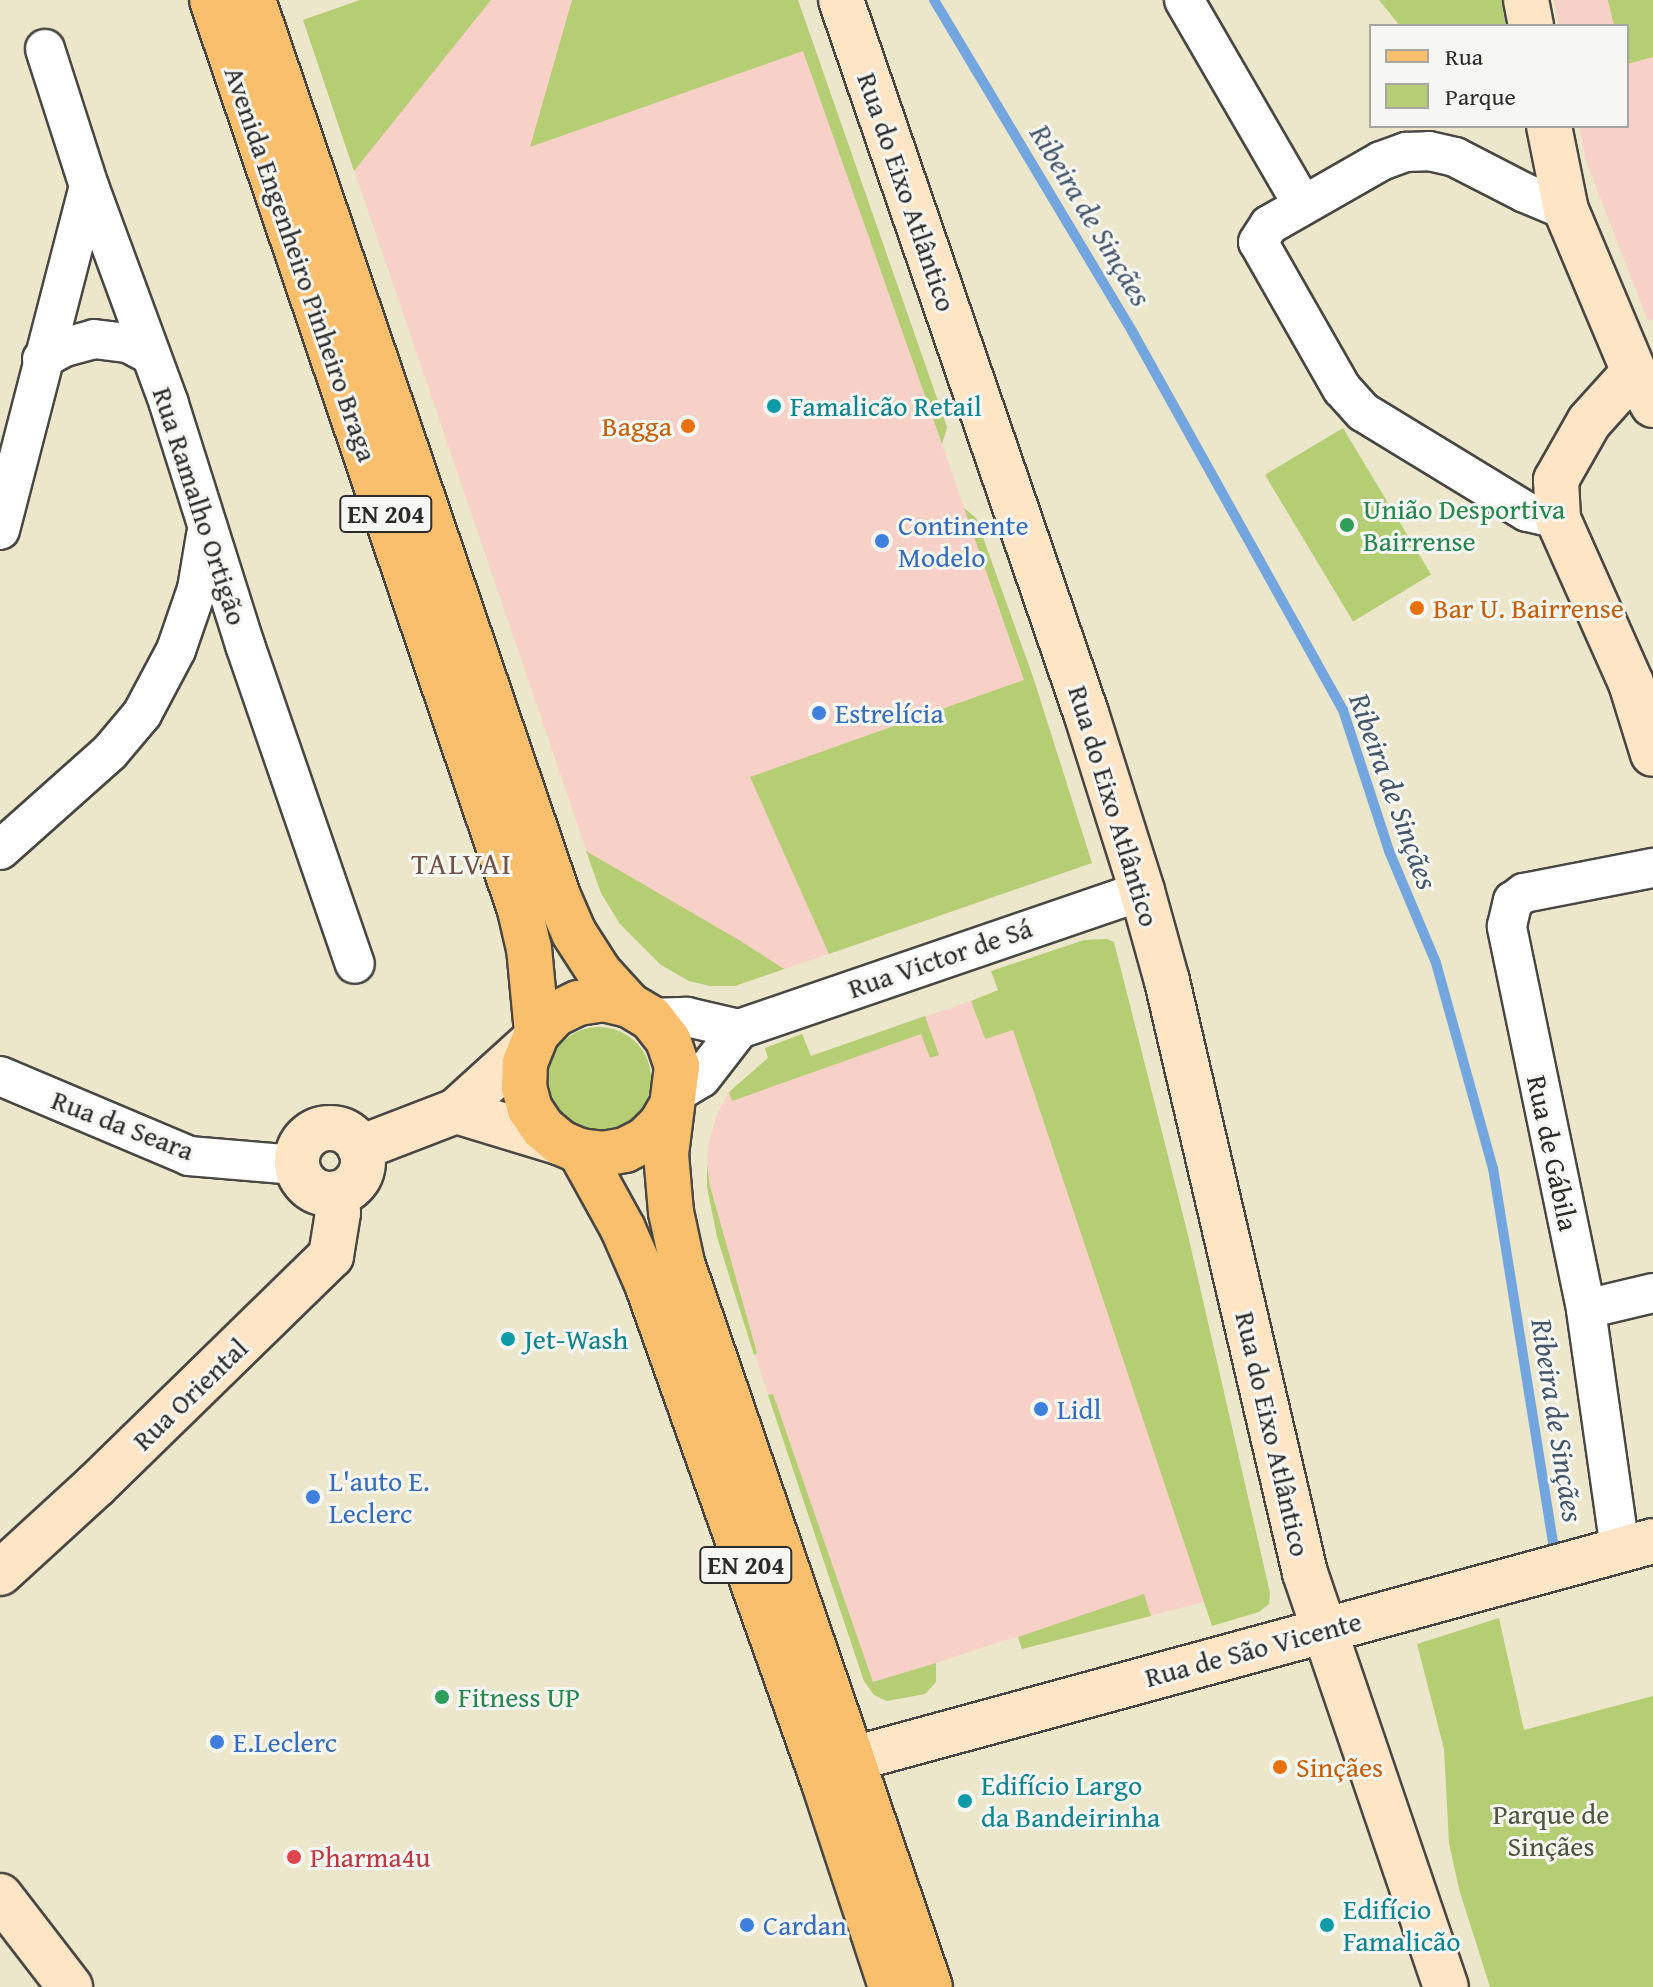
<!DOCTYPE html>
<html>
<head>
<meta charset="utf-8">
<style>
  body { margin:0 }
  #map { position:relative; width:1653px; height:1987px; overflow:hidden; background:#ece6cb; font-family:"Gentium Book Plus",serif }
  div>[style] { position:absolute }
  .built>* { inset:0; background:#f7d1c7 }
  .green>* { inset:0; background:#b5ce73; transform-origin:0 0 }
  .round { border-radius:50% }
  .stream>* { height:10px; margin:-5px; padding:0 5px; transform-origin:5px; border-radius:5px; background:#73a6df }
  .roads { filter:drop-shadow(2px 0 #484743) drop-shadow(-2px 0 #484743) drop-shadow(0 2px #484743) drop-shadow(0 -2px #484743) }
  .street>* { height:38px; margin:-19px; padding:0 19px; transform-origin:19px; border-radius:19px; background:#fff }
  .secondary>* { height:44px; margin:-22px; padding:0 22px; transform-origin:22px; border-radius:22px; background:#fde5c5 }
  .secondary>.ring { margin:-22px; padding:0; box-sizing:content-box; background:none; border:44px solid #fde5c5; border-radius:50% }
  .primary>* { height:44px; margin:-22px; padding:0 22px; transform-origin:22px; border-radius:22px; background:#f9bf6d }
  .dots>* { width:22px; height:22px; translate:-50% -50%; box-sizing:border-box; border:4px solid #f6f6f2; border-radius:50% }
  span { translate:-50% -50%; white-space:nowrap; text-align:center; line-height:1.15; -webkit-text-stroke:6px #f6f6f2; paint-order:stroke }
  .shield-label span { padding:2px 6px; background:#f6f6f2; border:2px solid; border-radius:6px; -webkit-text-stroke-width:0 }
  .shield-label { font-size:26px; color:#2b2b2b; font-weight:700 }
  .street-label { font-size:28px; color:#2b2b2b }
  .culture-label { font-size:28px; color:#0d838f }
  .left { translate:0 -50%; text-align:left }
  .food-label { font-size:28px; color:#c56008 }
  .right { translate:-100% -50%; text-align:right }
  .leisure-label { font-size:28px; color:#27864d }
  .shop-label { font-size:28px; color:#366cbe }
  .park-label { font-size:28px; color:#4e543d }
  .health-label { font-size:28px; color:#be3a42 }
  .water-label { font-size:30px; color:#44566a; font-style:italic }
  .neighbourhood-label { font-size:30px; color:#6f5447; letter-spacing:2px }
  .legend { position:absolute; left:1369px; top:24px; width:260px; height:104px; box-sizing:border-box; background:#f6f6f2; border:2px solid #a5a5a2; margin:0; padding:10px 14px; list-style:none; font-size:24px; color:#2b2b2b }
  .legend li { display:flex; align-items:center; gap:16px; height:40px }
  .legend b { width:40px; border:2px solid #a5a5a2 }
</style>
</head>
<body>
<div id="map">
  <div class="built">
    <div style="clip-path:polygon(360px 0,798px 0,947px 427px,942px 444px,964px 508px,976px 518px,1033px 677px,1092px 863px,735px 986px,689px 981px,661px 965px,620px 924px,601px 893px,303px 20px)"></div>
    <div style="clip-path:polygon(1554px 0,1653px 0,1653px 319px,1648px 321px,1586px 161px,1579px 126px,1627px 126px,1627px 26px,1559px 26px)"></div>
    <div style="clip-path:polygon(971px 1001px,985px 1039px,1013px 1029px,1204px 1602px,1022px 1649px,1018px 1637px,996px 1643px,936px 1663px,936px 1682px,925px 1694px,887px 1701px,874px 1695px,864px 1681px,732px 1286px,707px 1187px,708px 1146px,717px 1114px,729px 1092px,768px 1058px,765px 1048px,802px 1034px,811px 1056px)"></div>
  </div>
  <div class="green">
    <div style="clip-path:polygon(360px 0,491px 0,354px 171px,303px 20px)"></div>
    <div style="clip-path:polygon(572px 0,798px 0,947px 427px,942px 444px,803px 51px,530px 147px)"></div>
    <div style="clip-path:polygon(1379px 0,1501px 0,1506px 26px,1400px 26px)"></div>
    <div style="clip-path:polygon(1608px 0,1653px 0,1653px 57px,1627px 64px,1627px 26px,1614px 26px)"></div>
    <div style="left:1343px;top:428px;width:171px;height:91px;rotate:59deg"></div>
    <div style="clip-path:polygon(964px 508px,976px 518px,1033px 677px,1092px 863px,829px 954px,750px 777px,1024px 680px)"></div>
    <div style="clip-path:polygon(586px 851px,739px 940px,784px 969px,735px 986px,710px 986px,689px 981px,661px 965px,620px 924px,601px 893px)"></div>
    <div style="clip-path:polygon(1107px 939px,1114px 942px,1188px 1235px,1270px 1593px,1269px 1604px,1259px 1612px,1212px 1626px,1013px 1030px,985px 1039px,971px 1001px,998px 990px,991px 971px,1084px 940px)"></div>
    <div style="clip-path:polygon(925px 1016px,939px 1055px,930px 1058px,921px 1034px,732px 1101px,729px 1092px,768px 1058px,765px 1048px,802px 1034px,811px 1056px)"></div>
    <div class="round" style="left:547px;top:1027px;width:104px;height:104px"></div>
    <div style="clip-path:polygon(707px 1164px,710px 1186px,757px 1353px,754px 1355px,717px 1237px,707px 1187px)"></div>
    <div style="clip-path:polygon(773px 1394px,873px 1682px,936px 1663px,936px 1682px,925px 1694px,887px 1701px,874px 1695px,864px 1681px,768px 1395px)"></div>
    <div style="clip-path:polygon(1144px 1594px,1151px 1616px,1022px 1649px,1018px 1637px)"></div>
    <div style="clip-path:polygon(1499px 1618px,1524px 1730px,1653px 1696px,1653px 1987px,1490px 1987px,1459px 1889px,1449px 1843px,1444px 1749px,1417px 1644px)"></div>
  </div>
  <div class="stream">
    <div style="left:934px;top:0;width:386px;rotate:59.1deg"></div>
    <div style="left:1132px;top:331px;width:434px;rotate:60.9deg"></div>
    <div style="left:1343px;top:710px;width:148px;rotate:71.9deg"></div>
    <div style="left:1389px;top:851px;width:121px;rotate:67.2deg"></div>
    <div style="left:1436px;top:963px;width:213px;rotate:74.5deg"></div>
    <div style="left:1493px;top:1168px;width:380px;rotate:80.9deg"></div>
  </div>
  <div class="roads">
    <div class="street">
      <div style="left:1184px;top:0;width:237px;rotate:59.9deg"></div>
      <div style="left:45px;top:49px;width:144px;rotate:72.2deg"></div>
      <div style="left:89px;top:186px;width:232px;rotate:69.8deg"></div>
      <div style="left:169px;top:404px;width:253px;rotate:72.5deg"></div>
      <div style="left:245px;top:645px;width:337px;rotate:71deg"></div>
      <div style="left:42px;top:359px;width:26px;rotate:-28deg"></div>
      <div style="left:65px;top:347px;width:30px;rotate:-15deg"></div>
      <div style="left:94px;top:339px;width:34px;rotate:7deg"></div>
      <div style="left:128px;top:343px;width:24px;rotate:28deg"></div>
      <div style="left:1558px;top:519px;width:32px;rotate:-167deg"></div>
      <div style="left:1527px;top:512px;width:192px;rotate:-148.6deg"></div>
      <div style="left:1363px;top:412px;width:31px;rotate:-132deg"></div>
      <div style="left:1342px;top:389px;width:169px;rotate:-119.7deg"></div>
      <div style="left:1258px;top:242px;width:20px;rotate:-57deg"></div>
      <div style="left:1269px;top:225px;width:129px;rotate:-29.7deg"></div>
      <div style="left:1381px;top:161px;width:27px;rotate:-20deg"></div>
      <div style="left:1406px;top:152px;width:23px;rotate:-2deg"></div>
      <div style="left:1429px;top:151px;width:27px;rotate:13deg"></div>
      <div style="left:1455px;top:157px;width:79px;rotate:27.2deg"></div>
      <div style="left:1525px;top:193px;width:44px;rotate:22.5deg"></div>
      <div style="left:0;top:530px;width:355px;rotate:-75.5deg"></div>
      <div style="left:0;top:850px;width:147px;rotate:-41.7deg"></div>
      <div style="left:110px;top:752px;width:50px;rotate:-49.9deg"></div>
      <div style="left:142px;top:714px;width:72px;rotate:-62deg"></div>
      <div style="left:176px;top:650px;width:65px;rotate:-71deg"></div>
      <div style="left:197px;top:589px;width:55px;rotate:-80.5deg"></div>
      <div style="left:651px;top:1018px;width:36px;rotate:-2deg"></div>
      <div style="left:687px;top:1017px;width:53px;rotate:13deg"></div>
      <div style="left:739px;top:1029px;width:426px;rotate:-18.9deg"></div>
      <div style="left:0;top:1076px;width:205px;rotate:22.9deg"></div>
      <div style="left:189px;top:1156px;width:107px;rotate:4.8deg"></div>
      <div style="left:676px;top:1093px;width:29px;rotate:-31deg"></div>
      <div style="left:701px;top:1078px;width:62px;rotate:-52.2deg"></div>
      <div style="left:1586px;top:1309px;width:69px;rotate:-13.4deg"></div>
      <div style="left:1620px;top:1549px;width:242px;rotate:-98.1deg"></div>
      <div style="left:1586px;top:1309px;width:391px;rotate:-101.7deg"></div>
      <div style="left:1507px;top:926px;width:26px;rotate:-77deg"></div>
      <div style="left:1513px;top:901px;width:14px;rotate:-36deg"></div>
      <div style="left:1524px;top:893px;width:131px;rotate:-11deg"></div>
    </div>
    <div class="secondary">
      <div style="left:841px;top:0;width:754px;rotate:71.04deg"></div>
      <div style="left:1086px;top:713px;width:187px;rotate:72.5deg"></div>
      <div style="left:1142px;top:891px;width:93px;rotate:74.5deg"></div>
      <div style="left:1167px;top:981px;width:608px;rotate:76.88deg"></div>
      <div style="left:1305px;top:1573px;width:437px;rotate:71.2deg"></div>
      <div style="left:1526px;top:0;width:26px;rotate:79deg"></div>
      <div style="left:1549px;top:126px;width:86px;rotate:78.6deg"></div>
      <div style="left:1566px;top:210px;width:176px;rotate:67.2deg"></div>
      <div style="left:1634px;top:372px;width:38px;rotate:60deg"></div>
      <div style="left:1634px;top:372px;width:67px;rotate:132deg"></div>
      <div style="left:1589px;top:422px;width:67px;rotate:119.6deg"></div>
      <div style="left:1556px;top:480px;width:39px;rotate:87deg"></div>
      <div style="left:1558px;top:519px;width:180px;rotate:66deg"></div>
      <div style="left:1631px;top:683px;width:74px;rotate:72.8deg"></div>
      <div style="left:456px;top:1111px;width:110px;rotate:16.9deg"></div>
      <div class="ring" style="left:297px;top:1128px;width:22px;height:22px"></div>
      <div style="left:360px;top:1148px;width:103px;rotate:-21.1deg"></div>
      <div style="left:456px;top:1111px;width:103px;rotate:-42.2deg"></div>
      <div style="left:0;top:1573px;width:129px;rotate:-42.5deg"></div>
      <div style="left:95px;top:1486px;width:330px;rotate:-44.3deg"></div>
      <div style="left:331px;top:1256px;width:44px;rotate:-80.8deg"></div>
      <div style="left:338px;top:1213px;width:20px;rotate:-105deg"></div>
      <div style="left:853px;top:1759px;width:829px;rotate:-15.24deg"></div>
      <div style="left:0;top:1896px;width:115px;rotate:52.4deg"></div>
    </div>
    <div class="primary">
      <div style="left:212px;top:0;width:961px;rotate:71.3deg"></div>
      <div style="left:520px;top:910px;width:39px;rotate:77deg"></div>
      <div style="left:529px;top:948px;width:85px;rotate:84.6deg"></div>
      <div style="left:253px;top:0;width:946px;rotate:71.2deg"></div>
      <div style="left:558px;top:896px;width:40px;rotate:66.6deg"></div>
      <div style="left:574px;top:933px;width:46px;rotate:57.3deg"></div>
      <div style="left:599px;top:972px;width:45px;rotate:47.7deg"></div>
      <div style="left:629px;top:1005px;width:26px;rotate:31deg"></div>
      <div style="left:651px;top:1018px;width:28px;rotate:52deg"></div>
      <div style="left:668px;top:1040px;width:28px;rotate:71deg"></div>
      <div style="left:677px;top:1066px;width:89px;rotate:97.1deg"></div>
      <div style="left:666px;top:1154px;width:58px;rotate:85.1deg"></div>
      <div style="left:671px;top:1212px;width:52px;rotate:77.8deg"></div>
      <div style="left:682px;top:1263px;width:765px;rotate:71.09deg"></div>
      <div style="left:629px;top:1005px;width:26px;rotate:-167deg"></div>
      <div style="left:604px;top:999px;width:26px;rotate:171deg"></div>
      <div style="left:578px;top:1003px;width:25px;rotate:154deg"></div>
      <div style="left:555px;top:1014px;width:26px;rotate:133deg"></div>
      <div style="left:537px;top:1033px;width:32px;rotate:112deg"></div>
      <div style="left:525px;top:1063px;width:24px;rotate:92deg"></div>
      <div style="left:524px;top:1087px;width:23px;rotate:75deg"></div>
      <div style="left:530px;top:1109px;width:23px;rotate:56deg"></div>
      <div style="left:543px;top:1128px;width:23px;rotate:40deg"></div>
      <div style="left:561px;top:1143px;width:21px;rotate:23deg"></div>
      <div style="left:580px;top:1151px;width:23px;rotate:7deg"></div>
      <div style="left:603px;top:1154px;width:22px;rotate:-10deg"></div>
      <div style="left:625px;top:1150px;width:22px;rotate:-27deg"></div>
      <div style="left:645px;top:1140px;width:23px;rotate:-45deg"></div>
      <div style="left:661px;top:1124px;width:22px;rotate:-60deg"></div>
      <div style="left:580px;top:1151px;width:89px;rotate:61.1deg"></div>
      <div style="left:623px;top:1229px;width:60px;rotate:66.4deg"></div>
      <div style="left:647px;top:1284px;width:529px;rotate:70.47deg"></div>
      <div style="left:824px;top:1783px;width:215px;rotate:71.8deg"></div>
    </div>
  </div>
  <div class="dots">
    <div style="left:774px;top:406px;background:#0f9aa8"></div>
    <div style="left:688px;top:426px;background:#e8710a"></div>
    <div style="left:1347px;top:525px;background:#2e9e5b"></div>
    <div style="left:882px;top:541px;background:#3f7fe0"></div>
    <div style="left:1417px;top:608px;background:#e8710a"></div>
    <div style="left:819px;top:713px;background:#3f7fe0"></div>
    <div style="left:508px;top:1339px;background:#0f9aa8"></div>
    <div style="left:1041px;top:1409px;background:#3f7fe0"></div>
    <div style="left:313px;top:1497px;background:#3f7fe0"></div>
    <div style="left:442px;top:1697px;background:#2e9e5b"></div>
    <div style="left:217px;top:1742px;background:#3f7fe0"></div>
    <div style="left:1280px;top:1767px;background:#e8710a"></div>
    <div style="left:965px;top:1801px;background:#0f9aa8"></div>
    <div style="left:294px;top:1857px;background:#e0444e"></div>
    <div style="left:747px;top:1925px;background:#3f7fe0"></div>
    <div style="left:1327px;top:1925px;background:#0f9aa8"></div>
  </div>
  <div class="shield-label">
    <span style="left:386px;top:514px">EN 204</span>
    <span style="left:746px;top:1565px">EN 204</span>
  </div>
  <div class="street-label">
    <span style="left:907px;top:192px;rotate:71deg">Rua do Eixo Atlântico</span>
    <span style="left:301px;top:264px;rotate:71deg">Avenida Engenheiro Pinheiro Braga</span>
    <span style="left:200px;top:506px;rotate:72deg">Rua Ramalho Ortigão</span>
    <span style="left:1114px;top:806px;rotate:73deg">Rua do Eixo Atlântico</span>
    <span style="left:940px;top:958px;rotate:-19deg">Rua Victor de Sá</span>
    <span style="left:123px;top:1125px;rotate:21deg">Rua da Seara</span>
    <span style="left:1553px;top:1153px;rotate:78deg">Rua de Gábila</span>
    <span style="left:190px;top:1394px;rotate:-44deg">Rua Oriental</span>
    <span style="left:1273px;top:1434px;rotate:77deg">Rua do Eixo Atlântico</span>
    <span style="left:1253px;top:1649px;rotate:-15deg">Rua de São Vicente</span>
  </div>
  <div class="culture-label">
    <span class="left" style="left:790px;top:406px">Famalicão Retail</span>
    <span class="left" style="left:524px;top:1339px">Jet-Wash</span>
    <span class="left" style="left:981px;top:1801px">Edifício Largo<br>da Bandeirinha</span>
    <span class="left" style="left:1343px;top:1925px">Edifício<br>Famalicão</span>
  </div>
  <div class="food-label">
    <span class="right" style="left:672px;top:426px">Bagga</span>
    <span class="left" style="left:1433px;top:608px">Bar U. Bairrense</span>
    <span class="left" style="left:1296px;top:1767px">Sinçães</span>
  </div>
  <div class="leisure-label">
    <span class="left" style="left:1363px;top:525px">União Desportiva<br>Bairrense</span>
    <span class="left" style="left:458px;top:1697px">Fitness UP</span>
  </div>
  <div class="shop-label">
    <span class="left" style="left:898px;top:541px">Continente<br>Modelo</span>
    <span class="left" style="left:835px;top:713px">Estrelícia</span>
    <span class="left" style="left:1057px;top:1409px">Lidl</span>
    <span class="left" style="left:329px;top:1497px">L'auto E.<br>Leclerc</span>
    <span class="left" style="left:233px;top:1742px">E.Leclerc</span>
    <span class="left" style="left:763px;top:1925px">Cardan</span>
  </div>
  <div class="park-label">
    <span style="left:1551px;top:1830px">Parque de<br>Sinçães</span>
  </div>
  <div class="health-label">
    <span class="left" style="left:310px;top:1857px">Pharma4u</span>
  </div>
  <div class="water-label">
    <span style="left:1091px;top:215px;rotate:59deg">Ribeira de Sinçães</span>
    <span style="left:1394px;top:791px;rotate:70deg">Ribeira de Sinçães</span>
    <span style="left:1558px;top:1420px;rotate:81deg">Ribeira de Sinçães</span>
  </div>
  <div class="neighbourhood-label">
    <span style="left:462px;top:863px">TALVAI</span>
  </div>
  <ul class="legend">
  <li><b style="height:10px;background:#f9bf6d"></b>Rua</li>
  <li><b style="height:22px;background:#b5ce73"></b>Parque</li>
  </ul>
</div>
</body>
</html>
